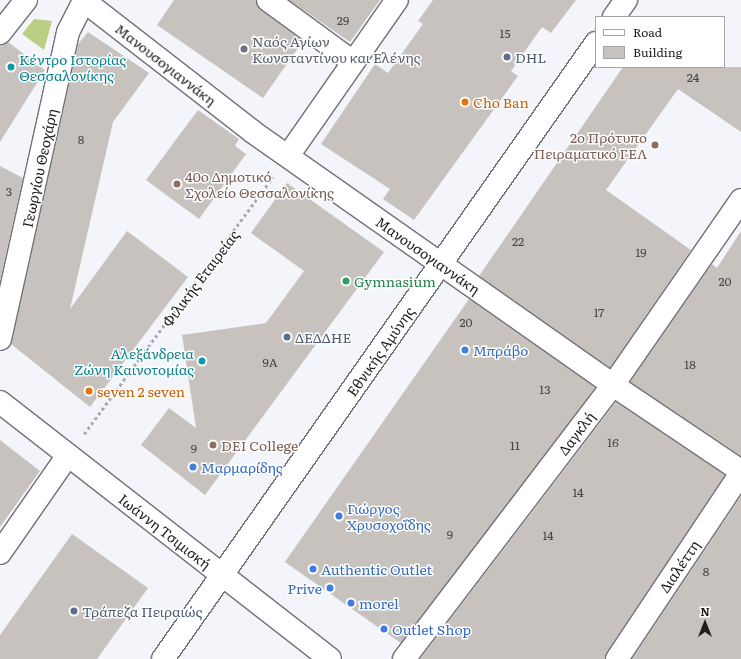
<!DOCTYPE html>
<html>
<head>
<meta charset="utf-8">
<style>
  body { margin:0 }
  #map { position:relative; width:741px; height:659px; overflow:hidden; background:#f4f4fb; font-family:Literata,serif }
  div>[style] { position:absolute }
  .green>* { inset:0; background:#bbcf84 }
  .building>* { inset:0; background:#c7c2bd; transform-origin:0 0 }
  .path>* { height:2.5px; margin-top:-1.25px; transform-origin:0; background:repeating-linear-gradient(90deg,#a9a9af 0 3px,transparent 0 6px) }
  .roads { filter:drop-shadow(1px 0 #717077) drop-shadow(-1px 0 #717077) drop-shadow(0 1px #717077) drop-shadow(0 -1px #717077) }
  .minor>* { height:22px; margin:-11px; padding:0 11px; transform-origin:11px; border-radius:11px; background:#fff }
  .major>* { height:22px; margin:-11px; padding:0 11px; transform-origin:11px; border-radius:11px; background:#fff }
  .dots>* { width:11px; height:11px; translate:-50% -50%; box-sizing:border-box; border:2px solid #fff; border-radius:50% }
  span { translate:-50% -50%; white-space:nowrap; text-align:center; line-height:1.15; -webkit-text-stroke:3px #fff; paint-order:stroke }
  .number-label { font-size:12px; color:#484647 }
  .number-label span { -webkit-text-stroke-width:0 }
  .worship-label { font-size:14px; color:#5b616d }
  .left { translate:0 -50%; text-align:left }
  .service-label { font-size:14px; color:#4e5e75 }
  .culture-label { font-size:14px; color:#0d838f }
  .right { translate:-100% -50%; text-align:right }
  .street-label { font-size:14px; color:#1d1d20 }
  .food-label { font-size:14px; color:#c56008 }
  .education-label { font-size:14px; color:#785e54 }
  .leisure-label { font-size:14px; color:#27864d }
  .shop-label { font-size:14px; color:#366cbe }
  .legend { position:absolute; left:595px; top:16px; width:130px; height:52px; box-sizing:border-box; background:#fff; border:1px solid #a5a5a6; margin:0; padding:5px 7px; list-style:none; font-size:12px; color:#1d1d20 }
  .legend li { display:flex; align-items:center; gap:8px; height:20px }
  .legend b { width:20px; border:1px solid #a5a5a6 }
  .north { position:absolute; left:685px; top:603px; width:40px; height:40px; -webkit-text-stroke:3px #fff; paint-order:stroke; rotate:0deg; font-size:11px; font-weight:700; line-height:16px; text-align:center; color:#1d1d20 }
  .north::after { content:''; display:block; margin:auto; width:14px; height:18px; background:#1d1d20; clip-path:polygon(50% 0,100% 100%,50% 72%,0 100%) }
</style>
</head>
<body>
<div id="map">
  <div class="green">
    <div style="clip-path:polygon(34px 19px,52px 21px,44px 50px,22px 34px)"></div>
  </div>
  <div class="building">
    <div style="clip-path:polygon(174px 0,256px 0,261px 10px,303px 41px,263px 98px,157px 25px)"></div>
    <div style="clip-path:polygon(289px 0,380px 0,350px 42px)"></div>
    <div style="clip-path:polygon(433px 0,576px 0,551px 33px,542px 27px,511px 71px,518px 76px,414px 220px,383px 199px,390px 189px,321px 144px,375px 64px,388px 73px,423px 24px,418px 21px)"></div>
    <div style="clip-path:polygon(88px 32px,149px 73px,113px 122px,70px 309px,127px 231px,188px 277px,90px 407px,11px 344px,78px 44px)"></div>
    <div style="clip-path:polygon(8px 42px,45px 70px,0 142px,0 45px)"></div>
    <div style="clip-path:polygon(623px 67px,741px 67px,741px 132px,678px 89px,606px 190px,691px 250px,610px 368px,479px 276px)"></div>
    <div style="clip-path:polygon(198px 110px,239px 139px,235px 146px,246px 154px,199px 219px,146px 180px)"></div>
    <div style="clip-path:polygon(0 166px,23px 178px,0 281px)"></div>
    <div style="clip-path:polygon(287px 183px,384px 252px,205px 495px,141px 445px,169px 408px,196px 428px,182px 335px,266px 323px,304px 271px,251px 233px)"></div>
    <div style="clip-path:polygon(741px 231px,741px 456px,630px 382px,712px 264px,717px 268px)"></div>
    <div style="left:469px;top:299px;width:154px;height:321px;rotate:35deg"></div>
    <div style="clip-path:polygon(616px 402px,725px 475px,607px 652px,605px 659px,420px 659px)"></div>
    <div style="clip-path:polygon(0 440px,40px 471px,0 527px)"></div>
    <div style="clip-path:polygon(741px 496px,741px 659px,632px 659px)"></div>
    <div style="clip-path:polygon(72px 534px,148px 588px,97px 659px,0 659px,0 635px)"></div>
  </div>
  <div class="path">
    <div style="left:84px;top:434px;width:319px;rotate:-53.7deg"></div>
  </div>
  <div class="roads">
    <div class="minor">
      <div style="left:83px;top:0;width:215px;rotate:37.8deg"></div>
      <div style="left:253px;top:132px;width:440px;rotate:35.1deg"></div>
      <div style="left:613px;top:385px;width:154px;rotate:33.9deg"></div>
      <div style="left:268px;top:0;width:105px;rotate:36.1deg"></div>
      <div style="left:0;top:33px;width:42px;rotate:-51.8deg"></div>
      <div style="left:288px;top:156px;width:190px;rotate:-55.1deg"></div>
      <div style="left:0;top:339px;width:314px;rotate:-77.5deg"></div>
      <div style="left:68px;top:32px;width:36px;rotate:-63deg"></div>
      <div style="left:0;top:553px;width:119px;rotate:-55.2deg"></div>
      <div style="left:404px;top:659px;width:345px;rotate:-52.7deg"></div>
      <div style="left:613px;top:385px;width:225px;rotate:-55.3deg"></div>
      <div style="left:617px;top:659px;width:224px;rotate:-56.3deg"></div>
    </div>
    <div class="major">
      <div style="left:614px;top:17px;width:21px;rotate:-55deg"></div>
      <div style="left:0;top:402px;width:418px;rotate:37.9deg"></div>
      <div style="left:163px;top:659px;width:753px;rotate:-54.9deg"></div>
    </div>
  </div>
  <div class="dots">
    <div style="left:244px;top:49px;background:#6b7280"></div>
    <div style="left:507px;top:57px;background:#5c6f8a"></div>
    <div style="left:11px;top:67px;background:#0f9aa8"></div>
    <div style="left:465px;top:102px;background:#e8710a"></div>
    <div style="left:655px;top:145px;background:#8d6e63"></div>
    <div style="left:177px;top:184px;background:#8d6e63"></div>
    <div style="left:346px;top:281px;background:#2e9e5b"></div>
    <div style="left:287px;top:337px;background:#5c6f8a"></div>
    <div style="left:465px;top:350px;background:#3f7fe0"></div>
    <div style="left:202px;top:361px;background:#0f9aa8"></div>
    <div style="left:89px;top:391px;background:#e8710a"></div>
    <div style="left:213px;top:445px;background:#8d6e63"></div>
    <div style="left:193px;top:467px;background:#3f7fe0"></div>
    <div style="left:339px;top:516px;background:#3f7fe0"></div>
    <div style="left:313px;top:569px;background:#3f7fe0"></div>
    <div style="left:330px;top:588px;background:#3f7fe0"></div>
    <div style="left:351px;top:603px;background:#3f7fe0"></div>
    <div style="left:74px;top:611px;background:#5c6f8a"></div>
    <div style="left:384px;top:629px;background:#3f7fe0"></div>
  </div>
  <div class="number-label">
    <span style="left:343px;top:21px">29</span>
    <span style="left:505px;top:34px">15</span>
    <span style="left:693px;top:78px">24</span>
    <span style="left:81px;top:140px">8</span>
    <span style="left:9px;top:192px">3</span>
    <span style="left:518px;top:242px">22</span>
    <span style="left:641px;top:253px">19</span>
    <span style="left:725px;top:282px">20</span>
    <span style="left:599px;top:313px">17</span>
    <span style="left:466px;top:323px">20</span>
    <span style="left:270px;top:363px">9Α</span>
    <span style="left:690px;top:365px">18</span>
    <span style="left:545px;top:390px">13</span>
    <span style="left:613px;top:443px">16</span>
    <span style="left:515px;top:446px">11</span>
    <span style="left:194px;top:449px">9</span>
    <span style="left:578px;top:493px">14</span>
    <span style="left:450px;top:535px">9</span>
    <span style="left:548px;top:536px">14</span>
    <span style="left:706px;top:572px">8</span>
  </div>
  <div class="worship-label">
    <span class="left" style="left:252px;top:49px">Ναός Αγίων<br>Κωνσταντίνου και Ελένης</span>
  </div>
  <div class="service-label">
    <span class="left" style="left:515px;top:57px">DHL</span>
    <span class="left" style="left:295px;top:337px">ΔΕΔΔΗΕ</span>
    <span class="left" style="left:82px;top:611px">Τράπεζα Πειραιώς</span>
  </div>
  <div class="culture-label">
    <span class="left" style="left:19px;top:67px">Κέντρο Ιστορίας<br>Θεσσαλονίκης</span>
    <span class="right" style="left:194px;top:361px">Αλεξάνδρεια<br>Ζώνη Καινοτομίας</span>
  </div>
  <div class="street-label">
    <span style="left:166px;top:64px;rotate:38deg">Μανουσογιαννάκη</span>
    <span style="left:39px;top:168px;rotate:-78deg">Γεωργίου Θεοχάρη</span>
    <span style="left:428px;top:255px;rotate:35deg">Μανουσογιαννάκη</span>
    <span style="left:200px;top:278px;rotate:-53deg">Φιλικής Εταιρείας</span>
    <span style="left:380px;top:351px;rotate:-55deg">Εθνικής Αμύνης</span>
    <span style="left:576px;top:433px;rotate:-53deg">Δαγκλή</span>
    <span style="left:165px;top:531px;rotate:38deg">Ιωάννη Τσιμισκή</span>
    <span style="left:679px;top:566px;rotate:-56deg">Διαλέττη</span>
  </div>
  <div class="food-label">
    <span class="left" style="left:473px;top:102px">Cho Ban</span>
    <span class="left" style="left:97px;top:391px">seven 2 seven</span>
  </div>
  <div class="education-label">
    <span class="right" style="left:647px;top:145px">2ο Πρότυπο<br>Πειραματικό ΓΕΛ</span>
    <span class="left" style="left:185px;top:184px">40o Δημοτικό<br>Σχολείο Θεσσαλονίκης</span>
    <span class="left" style="left:221px;top:445px">DEI College</span>
  </div>
  <div class="leisure-label">
    <span class="left" style="left:354px;top:281px">Gymnasium</span>
  </div>
  <div class="shop-label">
    <span class="left" style="left:473px;top:350px">Μπράβο</span>
    <span class="left" style="left:201px;top:467px">Μαρμαρίδης</span>
    <span class="left" style="left:347px;top:516px">Γιώργος<br>Χρυσοχοΐδης</span>
    <span class="left" style="left:321px;top:569px">Authentic Outlet</span>
    <span class="right" style="left:322px;top:588px">Prive</span>
    <span class="left" style="left:359px;top:603px">morel</span>
    <span class="left" style="left:392px;top:629px">Outlet Shop</span>
  </div>
  <ul class="legend">
  <li><b style="height:5px;background:#fff"></b>Road</li>
  <li><b style="height:11px;background:#c7c2bd"></b>Building</li>
  </ul>
  <div class="north">N</div>
</div>
</body>
</html>
